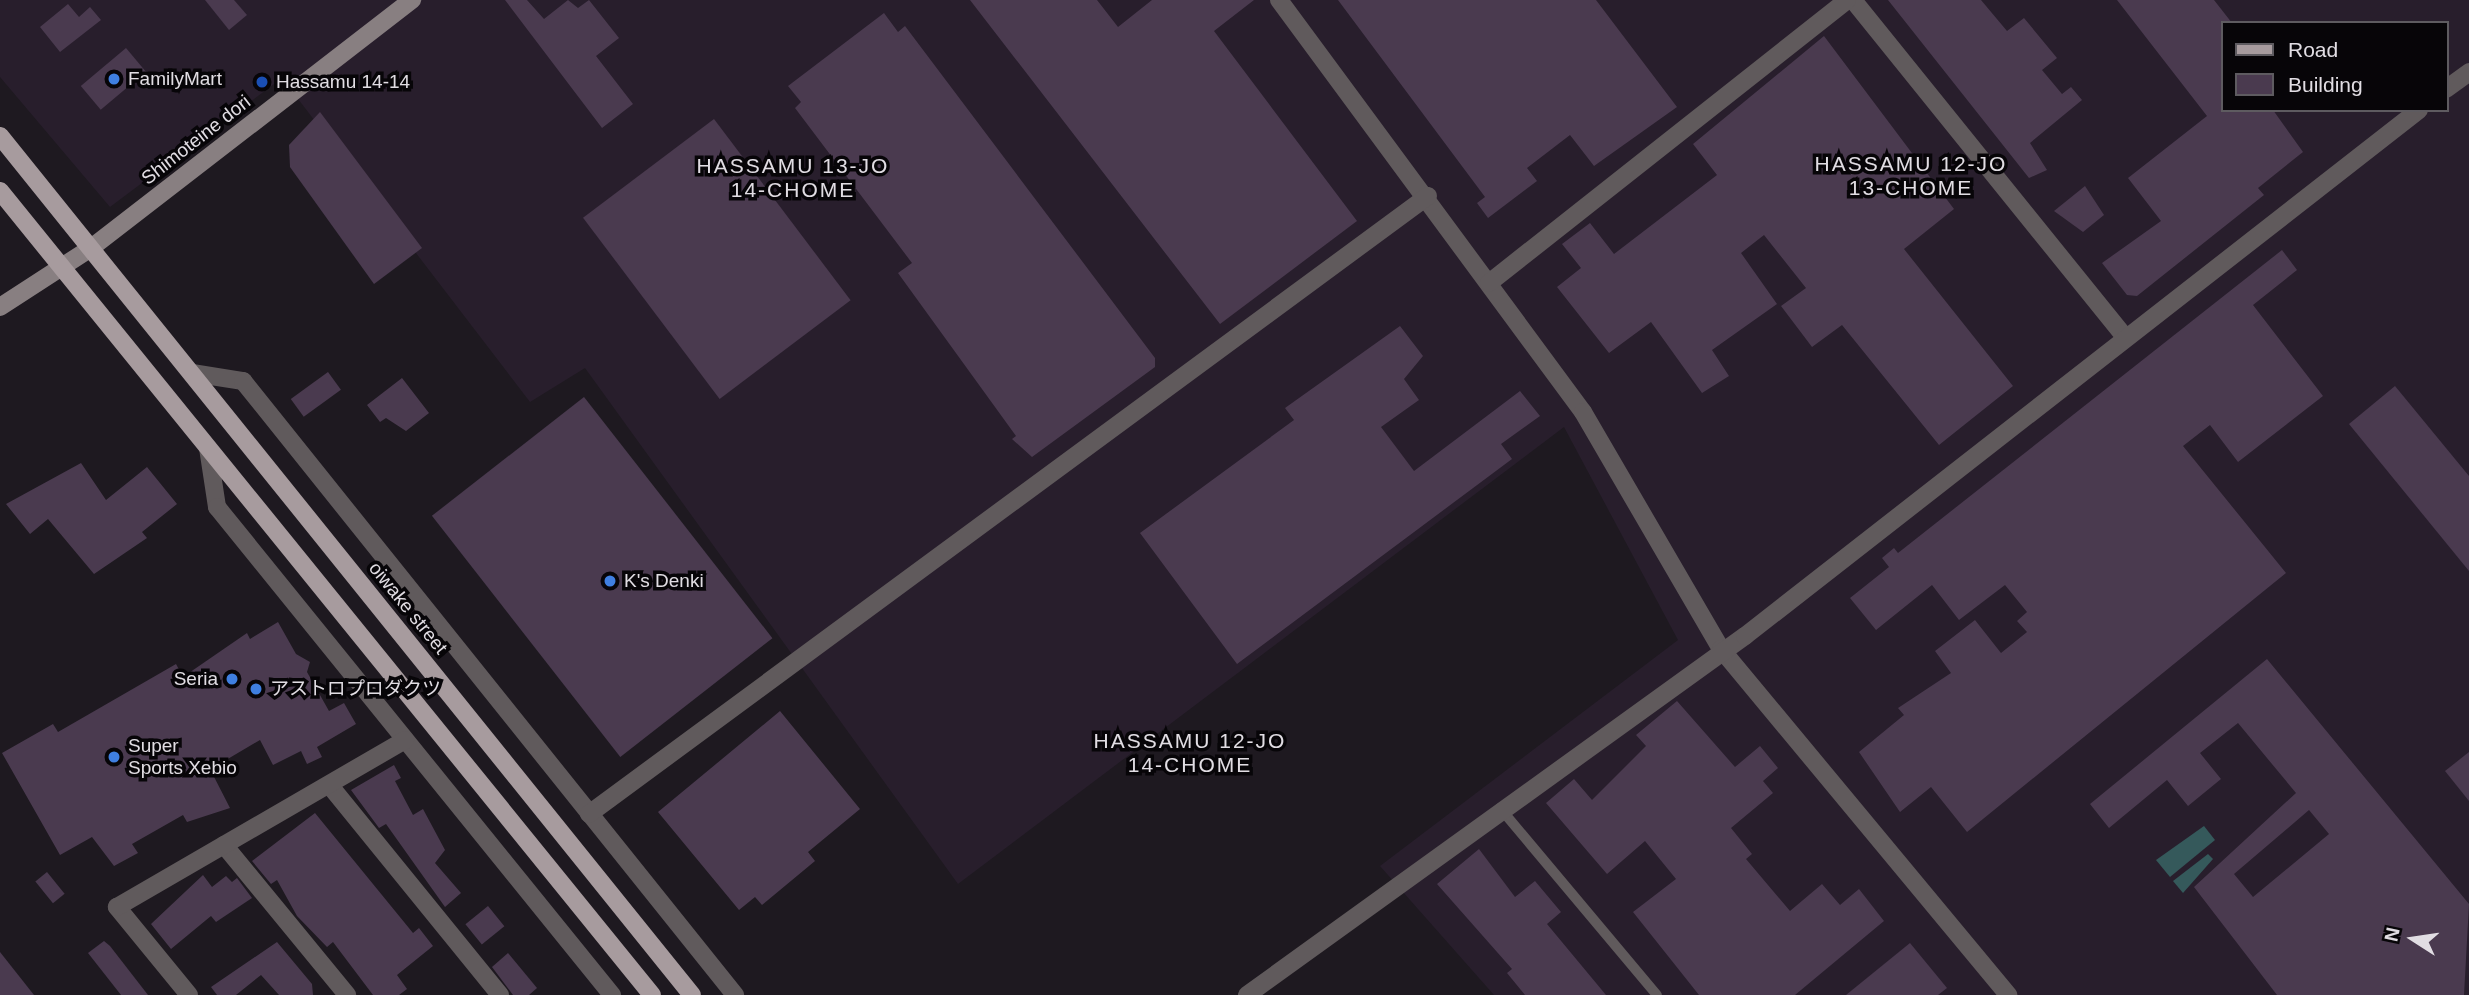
<!DOCTYPE html>
<html>
<head>
<meta charset="utf-8">
<style>
  body { margin:0 }
  #map { position:relative; width:2469px; height:995px; overflow:hidden; background:#1e1920; font-family:Helvetica,"Noto Sans JP",sans-serif }
  div>[style] { position:absolute }
  .industrial>* { inset:0; background:#281e2c }
  .water>* { inset:0; background:#35595b }
  .building>* { inset:0; background:#4a3a4f; transform-origin:0 0 }
  .lane>* { height:10px; margin:-5px; padding:0 5px; transform-origin:5px; border-radius:5px; background:#605a5c }
  .street>* { height:18px; margin:-9px; padding:0 9px; transform-origin:9px; border-radius:9px; background:#605a5c }
  .secondary>* { height:18px; margin:-9px; padding:0 9px; transform-origin:9px; border-radius:9px; background:#887f81 }
  .primary>* { height:18px; margin:-9px; padding:0 9px; transform-origin:9px; border-radius:9px; background:#a79b9e }
  .dots>* { width:19px; height:19px; translate:-50% -50%; box-sizing:border-box; border:4px solid #070508; border-radius:50% }
  span { translate:-50% -50%; white-space:nowrap; text-align:center; line-height:1.15; -webkit-text-stroke:7px #070508; paint-order:stroke }
  .poi-label { font-size:19px; color:#e1dde3 }
  .left { translate:0 -50%; text-align:left }
  .right { translate:-100% -50%; text-align:right }
  .street-label { font-size:19px; color:#e1dde3 }
  .neighbourhood-label { font-size:21px; color:#e1dde3; letter-spacing:2px }
  .legend { position:absolute; left:2221px; top:21px; width:228px; height:91px; box-sizing:border-box; background:#070508; border:2px solid #5e5b60; margin:0; padding:9px 12px; list-style:none; font-size:21px; color:#e1dde3 }
  .legend li { display:flex; align-items:center; gap:14px; height:35px }
  .legend b { width:35px; border:2px solid #5e5b60 }
  .north { position:absolute; left:2378px; top:904px; width:70px; height:70px; -webkit-text-stroke:5px #070508; paint-order:stroke; rotate:282deg; font-size:19px; font-weight:700; line-height:28px; text-align:center; color:#e1dde3 }
  .north::after { content:''; display:block; margin:auto; width:24px; height:32px; background:#e1dde3; clip-path:polygon(50% 0,100% 100%,50% 72%,0 100%) }
</style>
</head>
<body>
<div id="map">
  <div class="industrial">
    <div style="clip-path:polygon(evenodd,0 0,2469px 0,2469px 995px,1494px 995px,1380px 866px,1678px 640px,1564px 427px,958px 884px,585px 368px,530px 402px,282px 78px,110px 207px,0 77px,0 0,2222px 23px,2446px 23px,2446px 110px,2222px 110px,2222px 23px)"></div>
  </div>
  <div class="water">
    <div style="clip-path:polygon(2204px 826px,2215px 840px,2170px 877px,2156px 860px)"></div>
    <div style="clip-path:polygon(2208px 854px,2213px 859px,2183px 893px,2173px 881px)"></div>
  </div>
  <div class="building">
    <div style="clip-path:polygon(205px 0,234px 0,247px 15px,229px 30px)"></div>
    <div style="clip-path:polygon(505px 0,527px 0,544px 19px,568px 0,578px 8px,589px 0,619px 38px,596px 56px,633px 104px,602px 128px)"></div>
    <div style="clip-path:polygon(970px 0,1097px 0,1118px 27px,1152px 0,1254px 0,1214px 31px,1357px 221px,1220px 324px)"></div>
    <div style="clip-path:polygon(1338px 0,1596px 0,1677px 107px,1594px 166px,1570px 135px,1527px 168px,1537px 181px,1488px 218px,1477px 203px,1485px 197px)"></div>
    <div style="clip-path:polygon(1888px 0,1981px 0,2007px 31px,2024px 18px,2057px 58px,2042px 70px,2062px 94px,2071px 87px,2082px 100px,2030px 143px,2047px 170px,2029px 178px)"></div>
    <div style="clip-path:polygon(2117px 0,2214px 0,2232px 23px,2222px 23px,2222px 110px,2273px 110px,2303px 152px,2258px 188px,2264px 195px,2137px 296px,2127px 295px,2102px 263px,2161px 221px,2128px 178px,2207px 116px)"></div>
    <div style="clip-path:polygon(68px 4px,79px 17px,90px 7px,101px 20px,60px 52px,40px 27px)"></div>
    <div style="clip-path:polygon(884px 13px,898px 32px,905px 26px,1155px 358px,1155px 367px,1032px 457px,1012px 439px,1016px 436px,898px 273px,912px 263px,795px 108px,801px 102px,788px 86px)"></div>
    <div style="clip-path:polygon(1824px 36px,1954px 209px,1904px 249px,2013px 386px,1939px 445px,1842px 325px,1812px 347px,1781px 306px,1806px 288px,1764px 235px,1741px 253px,1777px 304px,1712px 350px,1729px 376px,1702px 393px,1651px 322px,1609px 353px,1557px 287px,1581px 268px,1562px 244px,1590px 223px,1614px 254px,1717px 175px,1693px 144px)"></div>
    <div style="left:126px;top:48px;width:31px;height:59px;rotate:50deg"></div>
    <div style="clip-path:polygon(320px 112px,422px 248px,374px 284px,290px 167px,289px 145px)"></div>
    <div style="left:714px;top:119px;width:227px;height:164px;rotate:53deg"></div>
    <div style="clip-path:polygon(2085px 186px,2104px 215px,2083px 232px,2054px 211px)"></div>
    <div style="clip-path:polygon(2282px 250px,2297px 270px,2253px 305px,2323px 396px,2238px 462px,2210px 425px,2183px 446px,2286px 573px,1967px 832px,1931px 787px,1900px 812px,1859px 752px,1904px 715px,1898px 708px,1951px 673px,1935px 651px,1975px 620px,2001px 653px,2027px 632px,2017px 621px,2027px 612px,2005px 585px,1959px 620px,1932px 585px,1876px 630px,1850px 598px,1889px 567px,1882px 558px,1894px 548px,1898px 553px)"></div>
    <div style="clip-path:polygon(1400px 326px,1423px 356px,1404px 379px,1419px 400px,1381px 427px,1414px 471px,1520px 391px,1540px 416px,1501px 444px,1512px 459px,1237px 664px,1140px 533px,1294px 420px,1285px 408px)"></div>
    <div style="left:328px;top:372px;width:22px;height:46px;rotate:54deg"></div>
    <div style="clip-path:polygon(402px 378px,429px 413px,406px 431px,386px 418px,380px 422px,367px 405px)"></div>
    <div style="clip-path:polygon(2395px 386px,2469px 476px,2469px 571px,2349px 424px)"></div>
    <div style="left:584px;top:397px;width:306px;height:193px;rotate:52deg"></div>
    <div style="clip-path:polygon(81px 463px,106px 500px,147px 467px,177px 504px,142px 532px,147px 538px,94px 574px,48px 519px,30px 534px,6px 504px)"></div>
    <div style="clip-path:polygon(278px 622px,296px 654px,310px 662px,307px 672px,329px 711px,344px 703px,356px 724px,317px 747px,322px 757px,307px 764px,301px 751px,273px 765px,260px 740px,226px 760px,210px 769px,230px 808px,187px 822px,183px 815px,132px 844px,138px 853px,114px 866px,92px 837px,60px 855px,2px 753px,53px 724px,58px 732px,176px 664px,183px 677px,247px 633px,250px 639px)"></div>
    <div style="clip-path:polygon(evenodd,2267px 659px,2469px 904px,2464px 995px,2277px 995px,2194px 887px,2296px 793px,2238px 723px,2200px 753px,2221px 779px,2188px 806px,2167px 780px,2109px 828px,2090px 804px,2267px 659px,2309px 810px,2329px 834px,2253px 897px,2234px 874px,2309px 810px)"></div>
    <div style="clip-path:polygon(1677px 701px,1735px 767px,1760px 746px,1778px 768px,1763px 781px,1773px 793px,1731px 828px,1752px 854px,1746px 859px,1790px 911px,1822px 884px,1840px 905px,1859px 889px,1884px 921px,1795px 995px,1699px 995px,1633px 912px,1676px 879px,1645px 841px,1607px 874px,1546px 803px,1574px 779px,1592px 800px,1646px 746px,1636px 735px)"></div>
    <div style="clip-path:polygon(780px 711px,860px 809px,808px 852px,815px 861px,762px 905px,755px 897px,739px 910px,658px 812px)"></div>
    <div style="clip-path:polygon(2469px 752px,2469px 801px,2445px 771px)"></div>
    <div style="clip-path:polygon(394px 765px,401px 778px,395px 781px,413px 815px,423px 809px,445px 850px,435px 863px,461px 893px,445px 907px,386px 824px,379px 828px,351px 790px)"></div>
    <div style="clip-path:polygon(315px 813px,413px 933px,419px 928px,433px 946px,397px 975px,407px 989px,399px 995px,373px 995px,333px 942px,327px 947px,297px 916px,277px 880px,271px 884px,252px 861px)"></div>
    <div style="clip-path:polygon(1479px 849px,1515px 897px,1535px 881px,1561px 912px,1547px 924px,1606px 995px,1525px 995px,1507px 973px,1512px 969px,1437px 884px)"></div>
    <div style="left:47px;top:872px;width:28px;height:15px;rotate:51deg"></div>
    <div style="clip-path:polygon(203px 875px,212px 887px,226px 876px,232px 882px,237px 878px,252px 898px,216px 922px,211px 916px,171px 949px,151px 924px)"></div>
    <div style="left:488px;top:906px;width:26px;height:29px;rotate:51deg"></div>
    <div style="clip-path:polygon(104px 941px,110px 946px,148px 995px,121px 995px,88px 953px)"></div>
    <div style="clip-path:polygon(277px 942px,312px 984px,313px 995px,279px 995px,261px 975px,236px 995px,217px 995px,211px 987px)"></div>
    <div style="clip-path:polygon(1910px 943px,1947px 988px,1938px 995px,1846px 995px)"></div>
    <div style="clip-path:polygon(0 952px,34px 995px,0 995px)"></div>
    <div style="clip-path:polygon(508px 953px,537px 988px,529px 995px,513px 995px,492px 967px)"></div>
  </div>
  <div class="lane">
    <div style="left:1500px;top:808px;width:244px;rotate:50deg"></div>
  </div>
  <div class="street">
    <div style="left:1279px;top:0;width:512px;rotate:53.58deg"></div>
    <div style="left:1583px;top:412px;width:274px;rotate:59.8deg"></div>
    <div style="left:1721px;top:649px;width:450px;rotate:50.3deg"></div>
    <div style="left:1853px;top:0;width:432px;rotate:51.1deg"></div>
    <div style="left:2446px;top:89px;width:29px;rotate:-36deg"></div>
    <div style="left:1489px;top:283px;width:456px;rotate:-38.3deg"></div>
    <div style="left:192px;top:373px;width:52px;rotate:8.9deg"></div>
    <div style="left:243px;top:381px;width:787px;rotate:51.29deg"></div>
    <div style="left:208px;top:448px;width:60px;rotate:81.3deg"></div>
    <div style="left:217px;top:507px;width:628px;rotate:51.01deg"></div>
    <div style="left:331px;top:787px;width:268px;rotate:50.9deg"></div>
    <div style="left:589px;top:814px;width:1042px;rotate:-36.38deg"></div>
    <div style="left:224px;top:845px;width:194px;rotate:50.6deg"></div>
    <div style="left:189px;top:995px;width:114px;rotate:-129.3deg"></div>
    <div style="left:117px;top:907px;width:333px;rotate:-30.1deg"></div>
    <div style="left:1247px;top:995px;width:614px;rotate:-35.79deg"></div>
    <div style="left:1745px;top:636px;width:855px;rotate:-37.97deg"></div>
  </div>
  <div class="secondary">
    <div style="left:0;top:307px;width:108px;rotate:-33deg"></div>
    <div style="left:91px;top:248px;width:406px;rotate:-37.7deg"></div>
  </div>
  <div class="primary">
    <div style="left:0;top:136px;width:1103px;rotate:51.15deg"></div>
    <div style="left:0;top:191px;width:1035px;rotate:50.96deg"></div>
  </div>
  <div class="dots">
    <div style="left:114px;top:79px;background:#3f7fe0"></div>
    <div style="left:262px;top:82px;background:#1a4fb4"></div>
    <div style="left:610px;top:581px;background:#3f7fe0"></div>
    <div style="left:232px;top:679px;background:#3f7fe0"></div>
    <div style="left:256px;top:689px;background:#3f7fe0"></div>
    <div style="left:114px;top:757px;background:#3f7fe0"></div>
  </div>
  <div class="poi-label">
    <span class="left" style="left:128px;top:79px">FamilyMart</span>
    <span class="left" style="left:276px;top:82px">Hassamu 14-14</span>
    <span class="left" style="left:624px;top:581px">K's Denki</span>
    <span class="right" style="left:218px;top:679px">Seria</span>
    <span class="left" style="left:270px;top:689px">アストロプロダクツ</span>
    <span class="left" style="left:128px;top:757px">Super<br>Sports Xebio</span>
  </div>
  <div class="street-label">
    <span style="left:196px;top:140px;rotate:-38deg">Shimoteine dori</span>
    <span style="left:408px;top:608px;rotate:51deg">oiwake street</span>
  </div>
  <div class="neighbourhood-label">
    <span style="left:1911px;top:176px">HASSAMU 12-JO<br>13-CHOME</span>
    <span style="left:793px;top:178px">HASSAMU 13-JO<br>14-CHOME</span>
    <span style="left:1190px;top:753px">HASSAMU 12-JO<br>14-CHOME</span>
  </div>
  <ul class="legend">
  <li><b style="height:9px;background:#a79b9e"></b>Road</li>
  <li><b style="height:19px;background:#4a3a4f"></b>Building</li>
  </ul>
  <div class="north">N</div>
</div>
</body>
</html>
